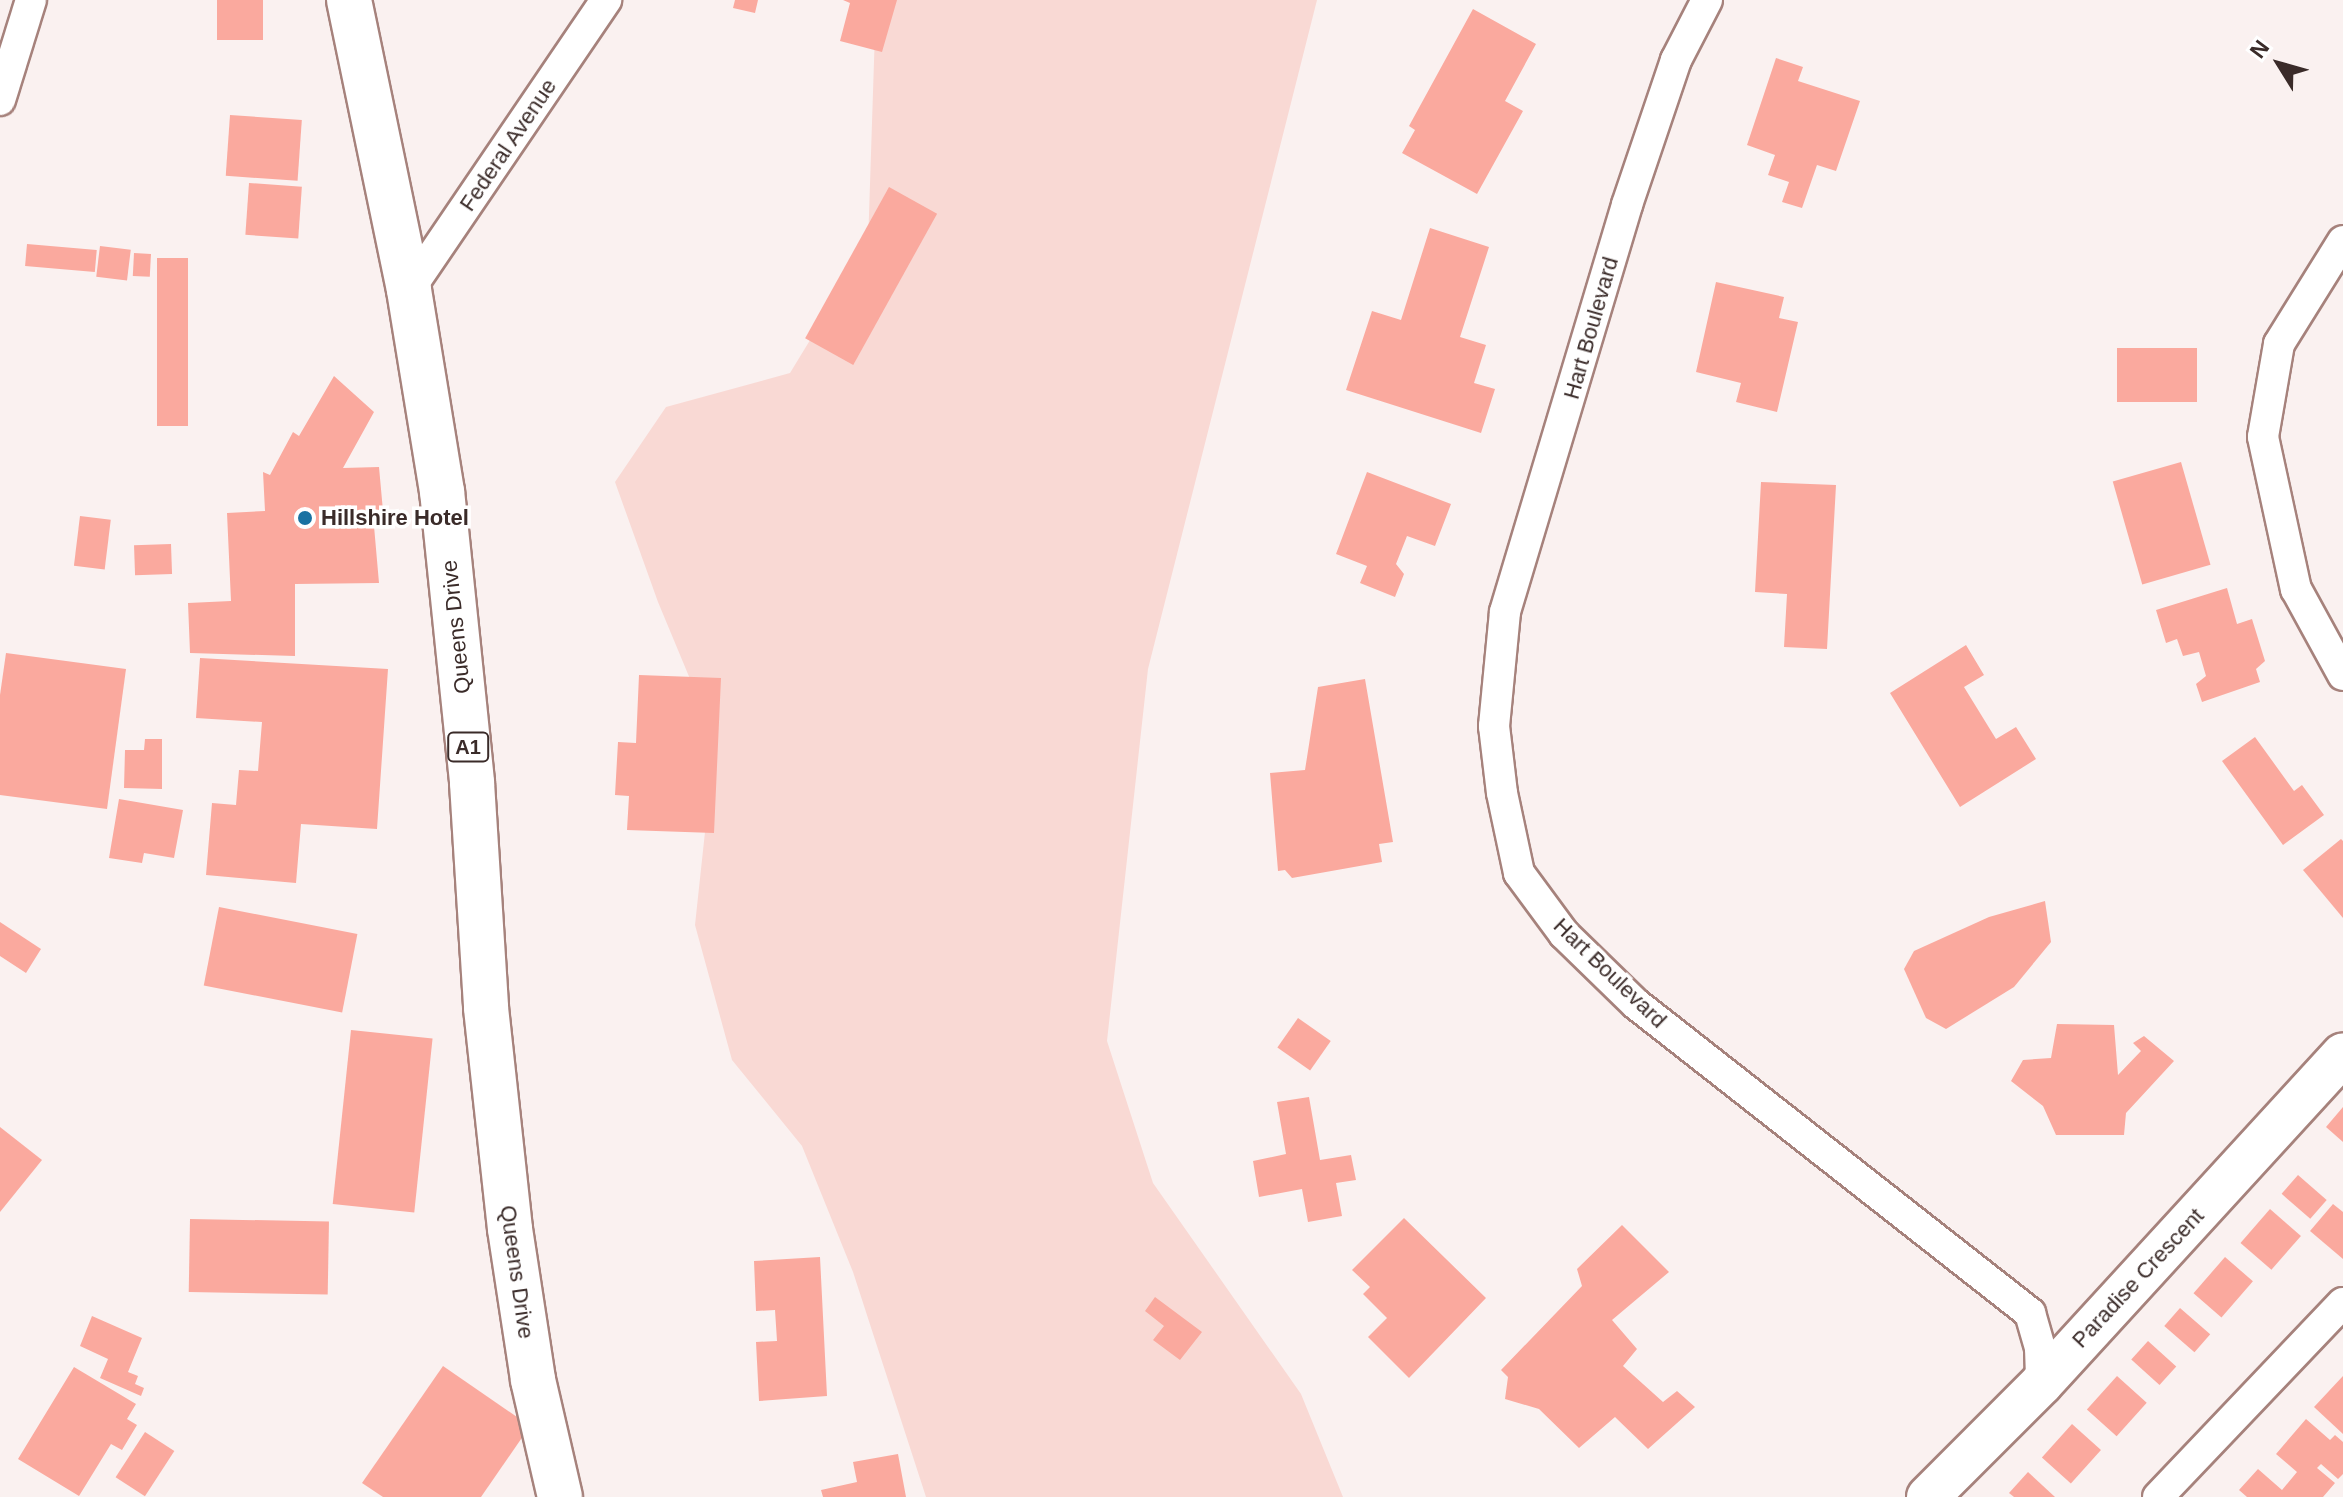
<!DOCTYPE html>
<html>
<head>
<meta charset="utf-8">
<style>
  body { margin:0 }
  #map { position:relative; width:2343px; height:1497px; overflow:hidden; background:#faf1f0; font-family:Arial,sans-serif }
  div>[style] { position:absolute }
  .green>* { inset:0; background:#f9d9d4 }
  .building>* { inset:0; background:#faa99e; transform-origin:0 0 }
  .roads { filter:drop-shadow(2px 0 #a6827c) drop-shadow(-2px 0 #a6827c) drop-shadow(0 2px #a6827c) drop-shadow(0 -2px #a6827c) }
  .street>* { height:30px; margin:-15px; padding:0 15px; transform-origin:15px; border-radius:15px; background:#fff }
  .secondary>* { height:42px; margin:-21px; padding:0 21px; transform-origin:21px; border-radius:21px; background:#fff }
  .primary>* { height:44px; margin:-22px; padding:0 22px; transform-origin:22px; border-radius:22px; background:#fff }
  .dots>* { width:22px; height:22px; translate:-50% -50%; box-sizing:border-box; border:4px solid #fff; border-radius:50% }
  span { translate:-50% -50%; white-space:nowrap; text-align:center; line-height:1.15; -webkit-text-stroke:7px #fff; paint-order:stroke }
  .shield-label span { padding:2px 6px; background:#fff; border:2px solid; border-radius:6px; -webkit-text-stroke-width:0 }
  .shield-label { font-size:20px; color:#3a2b29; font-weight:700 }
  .street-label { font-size:22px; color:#3a2b29 }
  .poi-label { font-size:22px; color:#3a2b29; font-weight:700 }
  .left { translate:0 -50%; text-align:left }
  .north { position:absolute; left:2239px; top:24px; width:80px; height:80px; -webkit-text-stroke:6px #fff; paint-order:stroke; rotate:307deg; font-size:22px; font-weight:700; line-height:32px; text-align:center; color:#3a2b29 }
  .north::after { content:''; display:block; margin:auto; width:28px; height:36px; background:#3a2b29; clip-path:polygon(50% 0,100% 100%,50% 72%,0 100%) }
</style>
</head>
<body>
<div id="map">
  <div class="green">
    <div style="clip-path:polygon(876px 0,1317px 0,1148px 669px,1107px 1041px,1153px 1183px,1301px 1394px,1343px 1497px,926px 1497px,853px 1272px,802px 1146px,732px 1060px,695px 925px,715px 739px,658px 602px,615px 482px,666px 407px,790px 373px,868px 245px)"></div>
  </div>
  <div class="building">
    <div style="left:217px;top:0;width:46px;height:40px"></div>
    <div style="clip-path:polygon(735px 0,758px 0,755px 13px,733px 8px)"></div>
    <div style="clip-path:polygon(897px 0,882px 52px,840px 41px,850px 3px,843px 0)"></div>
    <div style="clip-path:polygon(1473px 9px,1536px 44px,1505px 101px,1523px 111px,1477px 194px,1402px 153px,1415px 130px,1409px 126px)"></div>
    <div style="clip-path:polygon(1776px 58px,1803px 67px,1798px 81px,1860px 101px,1836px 171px,1817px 165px,1802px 208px,1782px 202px,1789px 182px,1768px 175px,1775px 155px,1747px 145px)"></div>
    <div style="left:230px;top:115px;width:72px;height:61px;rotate:4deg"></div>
    <div style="left:249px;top:183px;width:53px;height:52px;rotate:4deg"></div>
    <div style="left:889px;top:187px;width:55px;height:173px;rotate:29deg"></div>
    <div style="clip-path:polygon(1430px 228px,1489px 247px,1460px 337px,1486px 345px,1474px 383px,1495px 389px,1481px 433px,1346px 390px,1372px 311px,1401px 320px)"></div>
    <div style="left:27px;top:244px;width:70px;height:22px;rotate:5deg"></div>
    <div style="left:100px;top:246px;width:31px;height:31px;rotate:7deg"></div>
    <div style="left:134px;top:253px;width:17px;height:23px;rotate:3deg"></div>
    <div style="left:157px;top:258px;width:31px;height:168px"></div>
    <div style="clip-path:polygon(1716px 282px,1784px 297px,1779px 318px,1798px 322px,1777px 412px,1736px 402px,1741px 383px,1696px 372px)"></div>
    <div style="left:2117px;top:348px;width:80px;height:54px"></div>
    <div style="clip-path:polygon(334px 376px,374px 412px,343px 468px,379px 467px,384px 522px,374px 526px,379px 583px,295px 584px,295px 656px,190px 653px,188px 603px,231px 601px,227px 513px,265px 511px,263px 472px,270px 475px,293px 432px,299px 436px)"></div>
    <div style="left:2181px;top:462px;width:107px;height:71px;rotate:74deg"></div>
    <div style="clip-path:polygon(1367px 472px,1451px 504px,1435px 546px,1407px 536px,1396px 564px,1404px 574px,1395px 597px,1360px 583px,1367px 566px,1336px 554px)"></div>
    <div style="clip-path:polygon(1761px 482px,1836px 485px,1827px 649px,1784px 647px,1787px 594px,1755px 592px)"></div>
    <div style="left:80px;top:516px;width:31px;height:50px;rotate:7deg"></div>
    <div style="left:171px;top:544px;width:30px;height:37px;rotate:88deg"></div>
    <div style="clip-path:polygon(2227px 588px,2237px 624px,2252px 619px,2265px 661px,2256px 669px,2260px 682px,2202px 702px,2196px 684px,2206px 676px,2199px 652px,2183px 656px,2177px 639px,2166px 643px,2156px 610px)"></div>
    <div style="clip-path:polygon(1966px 645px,1984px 675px,1964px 687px,1996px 739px,2016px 727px,2036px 759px,1960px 807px,1890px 693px)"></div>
    <div style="clip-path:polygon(6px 653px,126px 669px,107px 809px,0 795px,0 695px)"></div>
    <div style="clip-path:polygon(200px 658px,388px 669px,377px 829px,301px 824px,296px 883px,206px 875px,212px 803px,236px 805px,239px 770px,258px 771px,262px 722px,196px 718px)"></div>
    <div style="clip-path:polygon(639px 675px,721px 678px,714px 833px,627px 830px,629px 796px,615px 795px,618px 742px,636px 743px)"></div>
    <div style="clip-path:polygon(1365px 679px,1393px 842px,1379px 844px,1382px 862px,1292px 878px,1285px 870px,1278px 871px,1270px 773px,1305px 770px,1318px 687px)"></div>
    <div style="clip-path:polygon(2255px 737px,2294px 791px,2302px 785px,2324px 815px,2283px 845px,2222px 761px)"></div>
    <div style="clip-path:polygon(145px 739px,162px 739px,162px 789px,124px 788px,125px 750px,144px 750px)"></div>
    <div style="clip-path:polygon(119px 799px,183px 810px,174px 858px,144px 853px,142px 863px,109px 858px)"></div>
    <div style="clip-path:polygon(2341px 839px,2343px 841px,2343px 918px,2303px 870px)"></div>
    <div style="clip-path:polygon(2045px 901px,2051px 942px,2014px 987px,1946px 1029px,1926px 1018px,1904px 969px,1914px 951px,1989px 917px)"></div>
    <div style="left:219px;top:907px;width:141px;height:80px;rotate:11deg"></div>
    <div style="clip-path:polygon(0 922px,41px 949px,26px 973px,0 956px)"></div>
    <div style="left:1298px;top:1018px;width:40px;height:36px;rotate:35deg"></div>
    <div style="clip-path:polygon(2057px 1024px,2114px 1025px,2118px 1075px,2141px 1051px,2133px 1043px,2144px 1036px,2174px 1061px,2126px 1113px,2124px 1135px,2056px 1135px,2043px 1106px,2011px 1081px,2023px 1060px,2051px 1058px)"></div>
    <div style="left:351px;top:1030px;width:82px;height:175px;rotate:6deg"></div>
    <div style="clip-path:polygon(1309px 1097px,1320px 1160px,1351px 1155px,1356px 1180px,1336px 1183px,1342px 1216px,1308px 1222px,1302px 1189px,1259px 1197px,1253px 1161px,1286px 1154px,1277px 1102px)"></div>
    <div style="clip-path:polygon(2343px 1107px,2343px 1142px,2326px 1127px)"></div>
    <div style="clip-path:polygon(0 1127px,42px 1160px,0 1212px)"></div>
    <div style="left:2298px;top:1175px;width:38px;height:25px;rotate:41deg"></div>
    <div style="clip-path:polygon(2333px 1204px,2343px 1212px,2343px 1259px,2310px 1231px)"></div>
    <div style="left:2270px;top:1209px;width:41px;height:45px;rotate:41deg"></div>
    <div style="clip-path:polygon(1404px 1218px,1486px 1298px,1409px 1378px,1368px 1337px,1387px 1318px,1363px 1294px,1370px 1287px,1352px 1270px)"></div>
    <div style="left:190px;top:1219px;width:139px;height:73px;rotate:1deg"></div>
    <div style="clip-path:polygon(1622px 1225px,1669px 1272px,1612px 1320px,1637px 1349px,1623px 1366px,1663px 1402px,1677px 1391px,1695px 1407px,1648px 1449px,1615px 1417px,1579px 1448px,1539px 1409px,1505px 1399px,1508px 1377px,1501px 1370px,1582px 1286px,1577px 1269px)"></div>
    <div style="clip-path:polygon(820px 1257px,827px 1396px,759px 1401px,756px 1342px,777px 1341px,775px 1310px,756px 1311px,754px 1261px)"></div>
    <div style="left:2225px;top:1257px;width:37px;height:48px;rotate:41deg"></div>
    <div style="clip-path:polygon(1155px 1297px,1202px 1332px,1180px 1360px,1153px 1340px,1164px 1326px,1145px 1311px)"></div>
    <div style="left:2180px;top:1308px;width:40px;height:24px;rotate:41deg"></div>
    <div style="clip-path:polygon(92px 1316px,142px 1338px,128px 1372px,138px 1376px,135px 1384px,144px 1388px,141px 1396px,100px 1378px,108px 1359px,80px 1346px)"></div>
    <div style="left:2148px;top:1341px;width:38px;height:25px;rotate:42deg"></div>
    <div style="clip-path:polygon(443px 1366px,530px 1426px,481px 1497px,383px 1497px,362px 1483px)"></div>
    <div style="clip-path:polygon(74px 1367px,136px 1404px,127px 1419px,137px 1425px,122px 1450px,111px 1444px,79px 1496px,18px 1459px)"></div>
    <div style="left:2117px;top:1376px;width:40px;height:45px;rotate:42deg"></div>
    <div style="clip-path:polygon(2343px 1376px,2343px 1434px,2314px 1407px)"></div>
    <div style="clip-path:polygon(2306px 1419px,2330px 1440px,2335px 1435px,2343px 1442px,2343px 1474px,2338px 1479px,2321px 1464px,2317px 1468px,2335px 1483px,2323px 1497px,2247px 1497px,2239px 1490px,2258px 1469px,2282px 1490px,2297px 1472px,2276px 1454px)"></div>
    <div style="left:2072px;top:1424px;width:39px;height:45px;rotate:42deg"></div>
    <div style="left:145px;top:1432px;width:35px;height:54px;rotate:33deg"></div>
    <div style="clip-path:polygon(898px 1454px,906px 1497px,823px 1497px,821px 1490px,857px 1482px,853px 1462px)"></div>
    <div style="clip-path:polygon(2028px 1472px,2055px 1497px,2014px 1497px,2009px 1493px)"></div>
  </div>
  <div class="roads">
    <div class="street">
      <div style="left:1707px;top:0;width:68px;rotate:117.3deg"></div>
      <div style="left:1676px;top:60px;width:153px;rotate:108.7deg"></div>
      <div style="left:1627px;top:205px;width:425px;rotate:106.7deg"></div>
      <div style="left:1505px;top:612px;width:115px;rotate:95.5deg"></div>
      <div style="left:1494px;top:726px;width:67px;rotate:83.2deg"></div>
      <div style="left:1502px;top:793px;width:82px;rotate:78deg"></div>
      <div style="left:1519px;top:873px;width:76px;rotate:53.6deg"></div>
      <div style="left:1564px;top:934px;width:100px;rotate:44.2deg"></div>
      <div style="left:1636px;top:1004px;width:501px;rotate:38.11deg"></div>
      <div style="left:2030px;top:1313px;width:36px;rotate:74deg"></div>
      <div style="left:2040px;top:1348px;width:36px;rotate:88deg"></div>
      <div style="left:0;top:100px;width:105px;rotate:-72.8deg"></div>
      <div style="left:2343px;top:241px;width:121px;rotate:121.9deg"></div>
      <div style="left:2279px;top:344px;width:94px;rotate:99.8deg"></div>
      <div style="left:2263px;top:437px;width:156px;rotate:77.8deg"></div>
      <div style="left:2296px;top:589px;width:98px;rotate:61.3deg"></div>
      <div style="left:409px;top:290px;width:351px;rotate:-55.8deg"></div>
      <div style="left:2158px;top:1497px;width:268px;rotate:-46.4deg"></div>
    </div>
    <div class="secondary">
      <div style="left:1928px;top:1497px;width:160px;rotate:-45deg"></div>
      <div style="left:2041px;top:1384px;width:447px;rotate:-47.5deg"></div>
    </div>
    <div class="primary">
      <div style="left:349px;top:0;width:296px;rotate:78.3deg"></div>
      <div style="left:409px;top:290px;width:204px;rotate:80.7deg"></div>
      <div style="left:442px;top:491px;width:294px;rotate:84.1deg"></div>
      <div style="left:472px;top:783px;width:225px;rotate:86.4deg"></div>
      <div style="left:486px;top:1008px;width:222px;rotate:83.8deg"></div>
      <div style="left:510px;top:1229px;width:153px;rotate:81.3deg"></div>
      <div style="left:533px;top:1380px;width:120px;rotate:77deg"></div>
    </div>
  </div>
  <div class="dots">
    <div style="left:305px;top:518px;background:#1a72a2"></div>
  </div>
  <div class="shield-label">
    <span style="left:468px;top:747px">A1</span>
  </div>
  <div class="street-label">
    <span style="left:508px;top:145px;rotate:-56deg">Federal Avenue</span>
    <span style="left:1591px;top:328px;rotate:-74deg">Hart Boulevard</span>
    <span style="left:456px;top:627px;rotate:-96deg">Queens Drive</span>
    <span style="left:1610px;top:973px;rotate:44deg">Hart Boulevard</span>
    <span style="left:517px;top:1272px;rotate:82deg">Queens Drive</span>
    <span style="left:2138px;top:1278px;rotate:-47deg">Paradise Crescent</span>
  </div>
  <div class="poi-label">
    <span class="left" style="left:321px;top:518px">Hillshire Hotel</span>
  </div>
  <div class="north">N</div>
</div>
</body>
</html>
